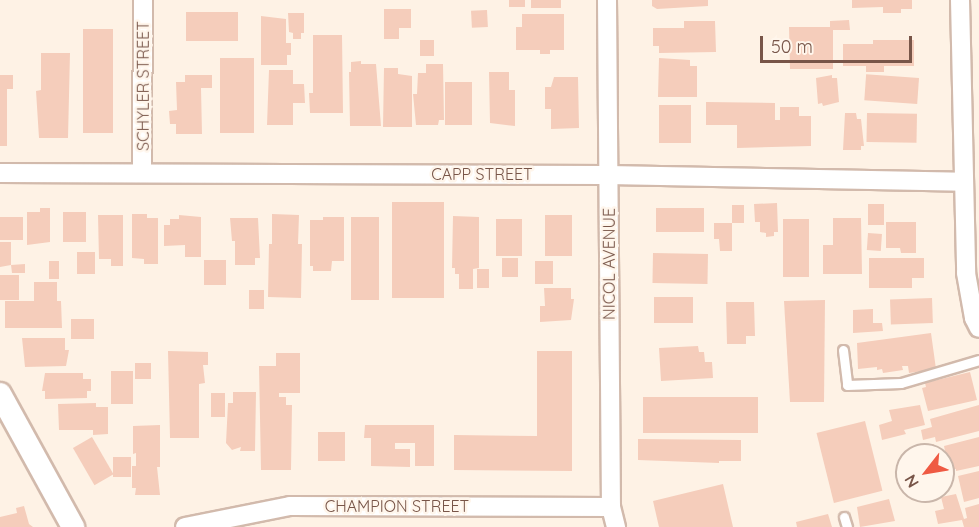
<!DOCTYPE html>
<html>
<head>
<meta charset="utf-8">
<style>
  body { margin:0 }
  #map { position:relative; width:979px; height:527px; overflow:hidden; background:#fef2e5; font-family:Quicksand,sans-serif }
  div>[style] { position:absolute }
  .building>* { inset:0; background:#f5cdbb; transform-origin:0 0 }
  .roads { filter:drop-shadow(2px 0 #d2baac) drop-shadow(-2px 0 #d2baac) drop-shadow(0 2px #d2baac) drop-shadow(0 -2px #d2baac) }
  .service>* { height:9px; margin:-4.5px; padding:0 4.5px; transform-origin:4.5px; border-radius:4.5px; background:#fff }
  .minor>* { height:18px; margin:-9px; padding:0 9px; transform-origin:9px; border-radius:9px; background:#fff }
  .tertiary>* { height:22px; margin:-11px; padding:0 11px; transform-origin:11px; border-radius:11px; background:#fff }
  span { translate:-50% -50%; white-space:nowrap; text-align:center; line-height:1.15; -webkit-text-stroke:5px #fff6ec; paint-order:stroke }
  .street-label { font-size:16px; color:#785548 }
  .north { position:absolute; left:895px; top:443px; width:60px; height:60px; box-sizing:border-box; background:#fff6ec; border:2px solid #c9b6aa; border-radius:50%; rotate:239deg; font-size:16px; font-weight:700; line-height:24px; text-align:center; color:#785548 }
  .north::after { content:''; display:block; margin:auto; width:21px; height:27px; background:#ef5a43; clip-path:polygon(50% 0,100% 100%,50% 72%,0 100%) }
  .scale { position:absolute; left:760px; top:36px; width:152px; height:27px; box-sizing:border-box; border:3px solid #785548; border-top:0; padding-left:8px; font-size:18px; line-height:21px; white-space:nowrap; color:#785548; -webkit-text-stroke:4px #fff6ec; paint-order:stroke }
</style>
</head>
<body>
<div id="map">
  <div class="building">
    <div style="left:509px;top:0;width:16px;height:7px"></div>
    <div style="left:531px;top:0;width:30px;height:8px"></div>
    <div style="clip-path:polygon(652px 0,708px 0,708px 6px,657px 9px,652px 6px)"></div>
    <div style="clip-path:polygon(852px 0,912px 0,912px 9px,901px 9px,901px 13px,883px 13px,883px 7px,852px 8px)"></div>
    <div style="clip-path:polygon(384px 9px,411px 9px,411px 28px,399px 28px,399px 39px,384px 39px)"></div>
    <div style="left:487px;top:10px;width:17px;height:16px;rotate:87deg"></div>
    <div style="left:186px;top:12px;width:52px;height:29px"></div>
    <div style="clip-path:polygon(288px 13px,304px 13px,304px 33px,301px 33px,301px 39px,293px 39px,293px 33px,289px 32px)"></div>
    <div style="clip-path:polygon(522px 14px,564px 14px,564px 50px,550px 50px,550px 54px,540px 54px,540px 50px,516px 50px,516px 27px,522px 27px)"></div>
    <div style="clip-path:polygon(261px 16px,286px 19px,286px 43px,291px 43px,291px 55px,287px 55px,287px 65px,261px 65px)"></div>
    <div style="clip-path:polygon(849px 20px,850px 30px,833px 30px,833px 69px,790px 69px,789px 27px,830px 27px,830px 21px)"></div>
    <div style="clip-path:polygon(684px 21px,715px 21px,716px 52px,659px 53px,659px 46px,653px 46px,653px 28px,684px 28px)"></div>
    <div style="left:83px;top:29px;width:30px;height:104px"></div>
    <div style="clip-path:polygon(313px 35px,342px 35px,343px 113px,310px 113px,309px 93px,313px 93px)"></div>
    <div style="left:420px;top:40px;width:14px;height:16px"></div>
    <div style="clip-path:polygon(873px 40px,914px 40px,914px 66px,884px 66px,884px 72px,866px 72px,866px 66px,843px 66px,843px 44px,873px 44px)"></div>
    <div style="clip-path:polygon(41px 53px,70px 53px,68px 138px,39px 138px,36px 91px,41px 90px)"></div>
    <div style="left:220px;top:58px;width:34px;height:75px"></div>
    <div style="clip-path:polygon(659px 58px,690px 60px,690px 66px,697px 66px,697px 97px,658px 97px)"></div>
    <div style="clip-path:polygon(361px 61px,361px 64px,376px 64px,381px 126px,350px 126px,349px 72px,351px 72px,351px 62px)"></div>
    <div style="clip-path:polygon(426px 64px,443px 64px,444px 120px,439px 120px,438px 125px,416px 125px,413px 94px,417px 94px,418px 73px,426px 73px)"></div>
    <div style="clip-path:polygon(384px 68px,398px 68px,398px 74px,412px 76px,412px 127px,383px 127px)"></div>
    <div style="clip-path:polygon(269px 70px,293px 70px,293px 84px,304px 84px,305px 103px,293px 103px,293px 125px,267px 125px)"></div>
    <div style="clip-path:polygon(489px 72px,509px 72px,509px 90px,515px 90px,515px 126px,490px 123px)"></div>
    <div style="clip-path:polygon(0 75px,13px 75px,13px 89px,7px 89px,7px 146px,0 146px)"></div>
    <div style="clip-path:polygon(185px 75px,212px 75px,212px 88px,201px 88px,202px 134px,176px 134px,176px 124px,170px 124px,169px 111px,177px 110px,176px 82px,185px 82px)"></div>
    <div style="clip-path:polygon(832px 75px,832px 78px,837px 78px,839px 102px,823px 106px,822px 103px,818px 104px,816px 78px)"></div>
    <div style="clip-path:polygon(554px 77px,578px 77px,579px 128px,551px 129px,551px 109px,545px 109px,545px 87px,551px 87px)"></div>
    <div style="left:919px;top:78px;width:26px;height:53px;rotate:94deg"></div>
    <div style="left:445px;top:82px;width:27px;height:43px"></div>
    <div style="clip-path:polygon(706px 102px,775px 103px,775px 120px,780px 120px,780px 107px,799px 107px,799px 116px,811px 116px,811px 146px,737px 148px,737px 125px,706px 125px)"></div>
    <div style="left:659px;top:105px;width:32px;height:38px"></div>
    <div style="clip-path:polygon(845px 113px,856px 113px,857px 119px,861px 119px,864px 146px,861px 146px,861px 150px,843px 150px)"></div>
    <div style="left:867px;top:113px;width:50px;height:29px;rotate:1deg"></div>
    <div style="left:392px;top:202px;width:52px;height:96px"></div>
    <div style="clip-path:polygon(777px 203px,778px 232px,774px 232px,774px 236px,766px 237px,766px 233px,760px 232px,760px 222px,755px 222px,754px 204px)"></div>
    <div style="left:868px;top:204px;width:16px;height:21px"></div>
    <div style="clip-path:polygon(732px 205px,744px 205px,744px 223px,732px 223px,732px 251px,720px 251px,719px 239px,714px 239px,714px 223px,732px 223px)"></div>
    <div style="clip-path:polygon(40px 208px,50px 208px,50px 242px,27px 245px,27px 212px,40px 212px)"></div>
    <div style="left:656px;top:208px;width:48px;height:24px"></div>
    <div style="left:63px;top:212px;width:23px;height:30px"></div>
    <div style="clip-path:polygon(132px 214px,147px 214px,147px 218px,158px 218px,158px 264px,144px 264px,144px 259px,132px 258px)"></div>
    <div style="clip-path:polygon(272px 214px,299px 215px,298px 244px,302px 244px,301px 298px,268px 297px,269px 244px,272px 244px)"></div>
    <div style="clip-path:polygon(98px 215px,123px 215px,123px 266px,111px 266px,111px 259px,99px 259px)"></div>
    <div style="clip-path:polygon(179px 215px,201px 217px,201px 257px,185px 257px,185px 245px,164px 246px,164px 225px,170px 225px,170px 219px,179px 219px)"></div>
    <div style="left:545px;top:215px;width:27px;height:41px"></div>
    <div style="clip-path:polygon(453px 216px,479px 217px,479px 268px,473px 269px,473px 289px,459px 289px,459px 274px,455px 274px,455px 268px,452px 268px)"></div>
    <div style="left:23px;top:217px;width:23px;height:23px;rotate:90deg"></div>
    <div style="clip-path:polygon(323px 217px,344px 217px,344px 261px,332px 261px,331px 271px,313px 271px,313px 266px,310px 266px,310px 220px,323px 220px)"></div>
    <div style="left:351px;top:217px;width:28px;height:83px"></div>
    <div style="clip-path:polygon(230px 218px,258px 218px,260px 258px,255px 258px,255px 265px,235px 265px,235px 241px,232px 241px)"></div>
    <div style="clip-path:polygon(833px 218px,861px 218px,862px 274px,823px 274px,823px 245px,833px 245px)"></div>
    <div style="left:496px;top:219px;width:26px;height:37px"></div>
    <div style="left:783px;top:219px;width:26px;height:58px"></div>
    <div style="clip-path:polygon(886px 222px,916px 222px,916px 253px,901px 253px,900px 248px,886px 248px)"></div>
    <div style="left:868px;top:233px;width:14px;height:17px;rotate:4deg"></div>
    <div style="clip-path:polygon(0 242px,11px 242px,11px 265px,25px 264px,25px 273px,12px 273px,11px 265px,0 267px)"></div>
    <div style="left:95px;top:252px;width:22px;height:18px;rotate:90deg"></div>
    <div style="left:653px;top:253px;width:55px;height:30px;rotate:1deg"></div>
    <div style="left:502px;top:258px;width:16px;height:19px"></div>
    <div style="clip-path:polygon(869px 258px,924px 258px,924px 278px,912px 278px,912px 288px,869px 288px)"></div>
    <div style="left:204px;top:260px;width:22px;height:25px"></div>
    <div style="left:49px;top:261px;width:10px;height:18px"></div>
    <div style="left:535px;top:261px;width:18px;height:23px"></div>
    <div style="left:477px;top:269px;width:12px;height:19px"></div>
    <div style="left:0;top:275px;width:19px;height:25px"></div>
    <div style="clip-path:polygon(34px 282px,57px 282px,57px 301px,61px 301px,62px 328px,5px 328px,5px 301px,34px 301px)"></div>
    <div style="clip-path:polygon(544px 288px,571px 288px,571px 299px,574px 299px,571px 320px,540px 322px,540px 306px,545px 306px)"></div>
    <div style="left:264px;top:290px;width:19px;height:15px;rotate:90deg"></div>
    <div style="left:654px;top:297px;width:39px;height:26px"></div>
    <div style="left:932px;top:298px;width:25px;height:42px;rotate:88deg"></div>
    <div style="clip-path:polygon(825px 300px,824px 402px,790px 402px,784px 301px)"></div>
    <div style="clip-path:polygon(726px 302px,754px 302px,755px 336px,746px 336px,746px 344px,727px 344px)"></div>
    <div style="clip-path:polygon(873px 309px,873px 323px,882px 323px,883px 331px,853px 333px,853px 310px)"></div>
    <div style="left:71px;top:319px;width:23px;height:20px"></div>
    <div style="clip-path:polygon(931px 333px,936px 369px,909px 373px,908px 366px,902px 366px,903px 370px,883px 373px,882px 369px,877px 370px,877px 367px,858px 369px,857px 343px)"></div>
    <div style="clip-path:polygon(22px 338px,65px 338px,65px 350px,69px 350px,66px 366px,25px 367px)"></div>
    <div style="clip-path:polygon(698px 346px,699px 352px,704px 352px,705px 362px,712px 362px,713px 378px,661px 381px,659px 348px)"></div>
    <div style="clip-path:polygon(168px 351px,208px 352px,208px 365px,203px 365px,205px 383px,199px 384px,199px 438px,170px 438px)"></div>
    <div style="clip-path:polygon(537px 351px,572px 351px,572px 471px,454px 470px,454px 435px,537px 436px)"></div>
    <div style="clip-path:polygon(276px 353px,300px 353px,300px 393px,279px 393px,279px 397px,286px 397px,286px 405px,292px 405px,291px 470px,261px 470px,259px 366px,276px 366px)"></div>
    <div style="left:135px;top:363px;width:16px;height:16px"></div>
    <div style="left:111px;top:371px;width:22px;height:33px"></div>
    <div style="clip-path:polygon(970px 372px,977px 400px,928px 411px,922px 388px,926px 387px,925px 383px)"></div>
    <div style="clip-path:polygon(45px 373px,83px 373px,83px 379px,91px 379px,91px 391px,87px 391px,87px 398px,45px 399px,45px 391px,42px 391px)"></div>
    <div style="clip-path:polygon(233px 392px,256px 392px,255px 451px,240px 451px,241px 447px,232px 450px,226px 443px,228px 403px,233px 403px)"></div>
    <div style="left:211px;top:393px;width:14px;height:24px"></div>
    <div style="left:643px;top:397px;width:115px;height:36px"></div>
    <div style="clip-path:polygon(96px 403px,96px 407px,108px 407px,108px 434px,93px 435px,93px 430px,59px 430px,58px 404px)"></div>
    <div style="clip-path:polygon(920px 405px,925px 425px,904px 430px,906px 434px,882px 440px,879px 425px,892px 421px,889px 410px)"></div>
    <div style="clip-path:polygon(979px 405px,979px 431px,936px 442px,935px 437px,923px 440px,921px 430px,932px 427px,930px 419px)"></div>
    <div style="left:865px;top:421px;width:72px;height:50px;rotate:76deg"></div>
    <div style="clip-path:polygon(160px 425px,160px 467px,157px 467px,160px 495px,135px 495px,136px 488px,132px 488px,132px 466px,136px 466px,136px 453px,133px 454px,133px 426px)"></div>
    <div style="clip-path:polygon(365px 425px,434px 425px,434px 466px,415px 466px,415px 443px,395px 443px,395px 449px,410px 449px,410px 467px,371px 466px,371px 438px,364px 438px)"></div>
    <div style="left:318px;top:432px;width:27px;height:29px"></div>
    <div style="left:92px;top:437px;width:43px;height:22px;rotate:60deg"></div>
    <div style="clip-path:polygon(979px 437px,979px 466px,956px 471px,956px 469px,943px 471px,943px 455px,920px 455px,918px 448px,934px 444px,936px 454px,945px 451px,944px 446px)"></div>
    <div style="clip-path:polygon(638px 439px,741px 440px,741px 461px,719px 461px,719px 463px,638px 460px)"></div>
    <div style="left:113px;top:457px;width:18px;height:20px"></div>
    <div style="clip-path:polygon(979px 471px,979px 498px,964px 502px,958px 476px)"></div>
    <div style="clip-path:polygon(723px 484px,733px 527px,659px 527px,653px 501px)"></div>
    <div style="clip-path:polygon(956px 494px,964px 519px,967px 518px,965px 508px,979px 504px,979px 527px,964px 527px,962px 520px,938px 524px,935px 511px,944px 509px,941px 497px)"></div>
    <div style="clip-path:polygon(889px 499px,895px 521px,860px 527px,857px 507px)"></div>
    <div style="clip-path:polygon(24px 506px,29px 524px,33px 527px,0 527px,0 517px,17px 513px,16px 508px)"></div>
    <div style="clip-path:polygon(828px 514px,832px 527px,797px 527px,796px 522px)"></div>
  </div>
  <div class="roads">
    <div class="service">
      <div style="left:843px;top:350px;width:35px;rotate:83deg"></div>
      <div style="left:847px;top:385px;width:54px;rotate:-2.1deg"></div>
      <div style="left:901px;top:383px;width:81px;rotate:-16.4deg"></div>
      <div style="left:844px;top:517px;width:10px;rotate:73deg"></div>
    </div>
    <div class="minor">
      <div style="left:607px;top:0;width:507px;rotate:89.55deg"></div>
      <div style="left:611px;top:507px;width:21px;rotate:76deg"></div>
      <div style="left:960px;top:0;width:273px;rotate:88.7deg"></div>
      <div style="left:966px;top:273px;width:46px;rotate:79.9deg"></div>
      <div style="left:974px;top:318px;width:11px;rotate:63deg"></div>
      <div style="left:142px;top:172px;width:172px;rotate:-89.7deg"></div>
      <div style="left:0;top:173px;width:608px;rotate:0.19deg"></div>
      <div style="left:608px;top:175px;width:355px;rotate:1.1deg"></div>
      <div style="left:185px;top:527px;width:107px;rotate:-11.3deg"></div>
      <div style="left:290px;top:506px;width:321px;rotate:0.2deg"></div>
    </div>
    <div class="tertiary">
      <div style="left:0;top:394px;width:152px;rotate:61.2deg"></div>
    </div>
  </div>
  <div class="street-label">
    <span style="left:143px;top:86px;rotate:-90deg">SCHYLER STREET</span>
    <span style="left:482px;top:174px">CAPP STREET</span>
    <span style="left:609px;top:264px;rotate:-90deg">NICOL AVENUE</span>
    <span style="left:397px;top:506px">CHAMPION STREET</span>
  </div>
  <div class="north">N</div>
  <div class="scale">50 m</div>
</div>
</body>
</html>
